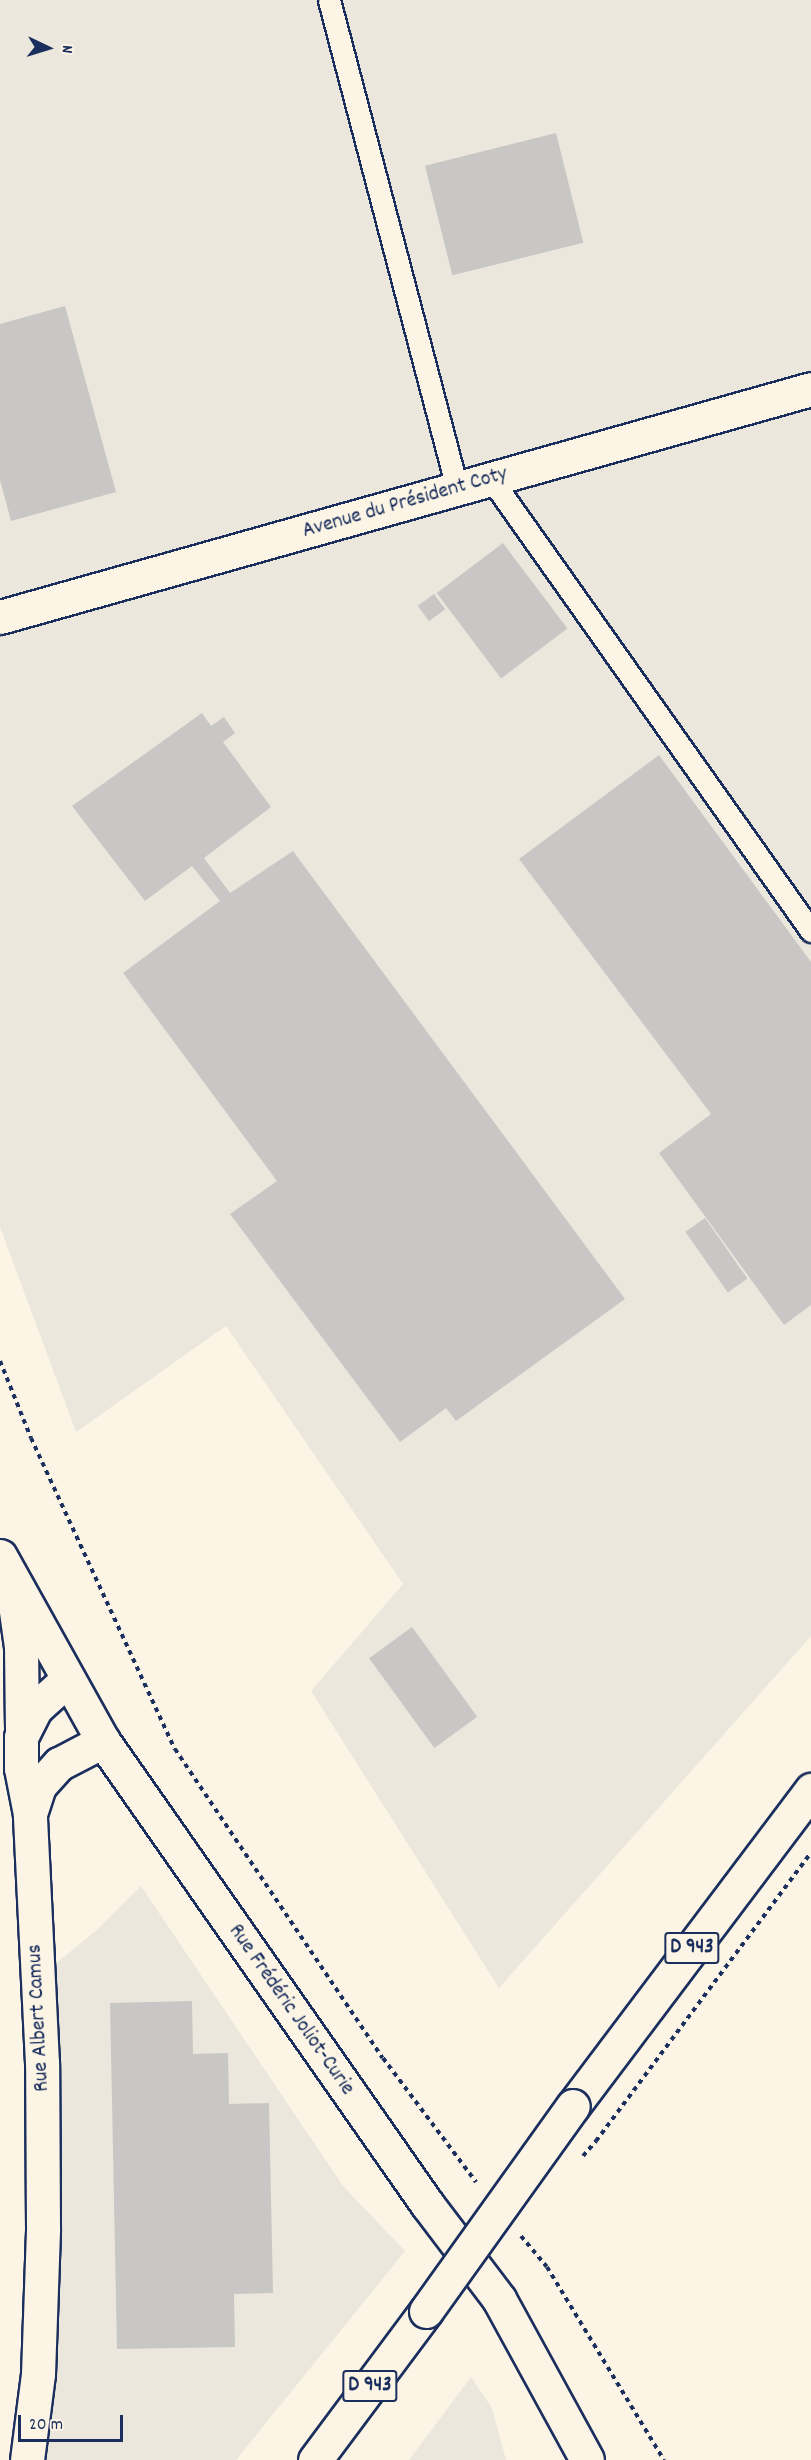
<!DOCTYPE html>
<html>
<head>
<meta charset="utf-8">
<style>
  body { margin:0 }
  #map { position:relative; width:811px; height:2460px; overflow:hidden; background:#fcf5e5; font-family:Dekko,sans-serif }
  div>[style] { position:absolute }
  .built>* { inset:0; background:#ece7dc }
  .building>* { inset:0; background:#c8c7c6; transform-origin:0 0 }
  .path>* { height:4px; margin-top:-2px; transform-origin:0; background:repeating-linear-gradient(90deg,#1b2f5e 0 4.5px,transparent 0 9px) }
  .roads { filter:drop-shadow(2px 0 #1b2f5e) drop-shadow(-2px 0 #1b2f5e) drop-shadow(0 2px #1b2f5e) drop-shadow(0 -2px #1b2f5e) }
  .service>* { height:21px; margin:-10.5px; padding:0 10.5px; transform-origin:10.5px; border-radius:10.5px; background:#fcf5e5 }
  .tertiary>* { height:33px; margin:-16.5px; padding:0 16.5px; transform-origin:16.5px; border-radius:16.5px; background:#fcf5e5 }
  .primary>* { height:33px; margin:-16.5px; padding:0 16.5px; transform-origin:16.5px; border-radius:16.5px; background:#fcf5e5 }
  .path-bridge>* { height:4px; margin-top:-2px; transform-origin:0; background:repeating-linear-gradient(90deg,#1b2f5e 0 4.5px,transparent 0 9px) }
  .bridges { filter:drop-shadow(2px 0 #1b2f5e) drop-shadow(-2px 0 #1b2f5e) drop-shadow(0 2px #1b2f5e) drop-shadow(0 -2px #1b2f5e) }
  .primary-bridge>* { height:33px; margin:-16.5px; padding:0 16.5px; transform-origin:16.5px; border-radius:16.5px; background:#fcf5e5 }
  span { translate:-50% -50%; white-space:nowrap; text-align:center; line-height:1.15; -webkit-text-stroke:4.5px #fcf5e5; paint-order:stroke }
  .shield-label span { padding:2px 4px; background:#fcf5e5; border:2px solid; border-radius:4px; -webkit-text-stroke-width:0 }
  .shield-label { font-size:21px; color:#1b2f5e; font-weight:700 }
  .street-label { font-size:22px; color:#1b2f5e }
  .north { position:absolute; left:18px; top:18px; width:60px; height:60px; -webkit-text-stroke:4px #fcf5e5; paint-order:stroke; rotate:94deg; font-size:16px; font-weight:700; line-height:24px; text-align:center; color:#1b2f5e }
  .north::after { content:''; display:block; margin:auto; width:21px; height:27px; background:#1b2f5e; clip-path:polygon(50% 0,100% 100%,50% 72%,0 100%) }
  .scale { position:absolute; left:18px; top:2415px; width:105px; height:27px; box-sizing:border-box; border:3px solid #1b2f5e; border-top:0; padding-left:8px; font-size:18px; line-height:21px; white-space:nowrap; color:#1b2f5e; -webkit-text-stroke:4px #fcf5e5; paint-order:stroke }
</style>
</head>
<body>
<div id="map">
  <div class="built">
    <div style="clip-path:polygon(0 0,811px 0,811px 1636px,499px 1988px,311px 1691px,403px 1584px,226px 1326px,76px 1432px,0 1227px)"></div>
    <div style="clip-path:polygon(141px 1886px,343px 2186px,405px 2251px,236px 2460px,40px 2460px,38px 1978px,98px 1929px)"></div>
    <div style="clip-path:polygon(471px 2377px,492px 2408px,506px 2460px,409px 2460px)"></div>
  </div>
  <div class="building">
    <div style="left:556px;top:133px;width:113px;height:135px;rotate:76deg"></div>
    <div style="clip-path:polygon(65px 306px,116px 492px,11px 521px,0 480px,0 324px)"></div>
    <div style="left:503px;top:543px;width:107px;height:83px;rotate:53deg"></div>
    <div style="left:434px;top:594px;width:19px;height:20px;rotate:54deg"></div>
    <div style="clip-path:polygon(202px 713px,211px 726px,224px 717px,235px 733px,223px 742px,271px 807px,204px 858px,230px 893px,293px 851px,625px 1299px,456px 1421px,446px 1408px,400px 1442px,230px 1214px,277px 1181px,123px 973px,220px 901px,192px 866px,145px 901px,72px 806px)"></div>
    <div style="clip-path:polygon(659px 755px,811px 962px,811px 1305px,784px 1325px,659px 1153px,711px 1114px,519px 859px)"></div>
    <div style="left:705px;top:1218px;width:74px;height:24px;rotate:55deg"></div>
    <div style="left:412px;top:1627px;width:111px;height:53px;rotate:54deg"></div>
    <div style="clip-path:polygon(192px 2001px,193px 2054px,228px 2053px,229px 2104px,269px 2103px,273px 2293px,234px 2294px,235px 2347px,117px 2349px,110px 2003px)"></div>
  </div>
  <div class="path">
    <div style="left:0;top:1361px;width:83px;rotate:68.1deg"></div>
    <div style="left:31px;top:1438px;width:343px;rotate:65.2deg"></div>
    <div style="left:175px;top:1749px;width:372px;rotate:56.1deg"></div>
    <div style="left:383px;top:2058px;width:155px;rotate:53.1deg"></div>
    <div style="left:596px;top:2141px;width:359px;rotate:-53.3deg"></div>
    <div style="left:521px;top:2236px;width:40px;rotate:50deg"></div>
    <div style="left:547px;top:2267px;width:226px;rotate:58.8deg"></div>
  </div>
  <div class="roads">
    <div class="service">
      <div style="left:329px;top:0;width:505px;rotate:75.3deg"></div>
      <div style="left:491px;top:479px;width:554px;rotate:54.7deg"></div>
    </div>
    <div class="tertiary">
      <div style="left:0;top:617px;width:842px;rotate:-15.7deg"></div>
      <div style="left:0;top:1556px;width:212px;rotate:60.9deg"></div>
      <div style="left:103px;top:1741px;width:565px;rotate:55.02deg"></div>
      <div style="left:427px;top:2204px;width:119px;rotate:52.8deg"></div>
      <div style="left:499px;top:2299px;width:183px;rotate:61.3deg"></div>
      <div style="left:14px;top:1597px;width:50px;rotate:82deg"></div>
      <div style="left:21px;top:1647px;width:87px;rotate:89.3deg"></div>
      <div style="left:30px;top:1814px;width:29px;rotate:-72deg"></div>
      <div style="left:39px;top:1786px;width:30px;rotate:-48deg"></div>
      <div style="left:59px;top:1764px;width:50px;rotate:-27.6deg"></div>
      <div style="left:38px;top:2374px;width:146px;rotate:-88deg"></div>
      <div style="left:43px;top:2228px;width:165px;rotate:-90.3deg"></div>
      <div style="left:42px;top:2063px;width:249px;rotate:-92.8deg"></div>
      <div style="left:30px;top:1814px;width:47px;rotate:-101.1deg"></div>
      <div style="left:21px;top:1768px;width:31px;rotate:-90deg"></div>
      <div style="left:21px;top:1737px;width:33px;rotate:-63deg"></div>
      <div style="left:36px;top:1708px;width:42px;rotate:-42.1deg"></div>
    </div>
    <div class="primary">
      <div style="left:573px;top:2106px;width:396px;rotate:-53deg"></div>
      <div style="left:27px;top:2460px;width:87px;rotate:-82.7deg"></div>
      <div style="left:315px;top:2460px;width:186px;rotate:-53.3deg"></div>
    </div>
  </div>
  <div class="path-bridge">
    <div style="left:583px;top:2156px;width:20px;rotate:-49deg"></div>
  </div>
  <div class="bridges">
    <div class="primary-bridge">
      <div style="left:426px;top:2311px;width:252px;rotate:-54.4deg"></div>
    </div>
  </div>
  <div class="shield-label">
    <span style="left:692px;top:1948px">D 943</span>
    <span style="left:370px;top:2386px">D 943</span>
  </div>
  <div class="street-label">
    <span style="left:405px;top:503px;rotate:-16deg">Avenue du Président Coty</span>
    <span style="left:291px;top:2010px;rotate:55deg">Rue Frédéric Joliot-Curie</span>
    <span style="left:39px;top:2018px;rotate:-93deg">Rue Albert Camus</span>
  </div>
  <div class="north">N</div>
  <div class="scale">20 m</div>
</div>
</body>
</html>
